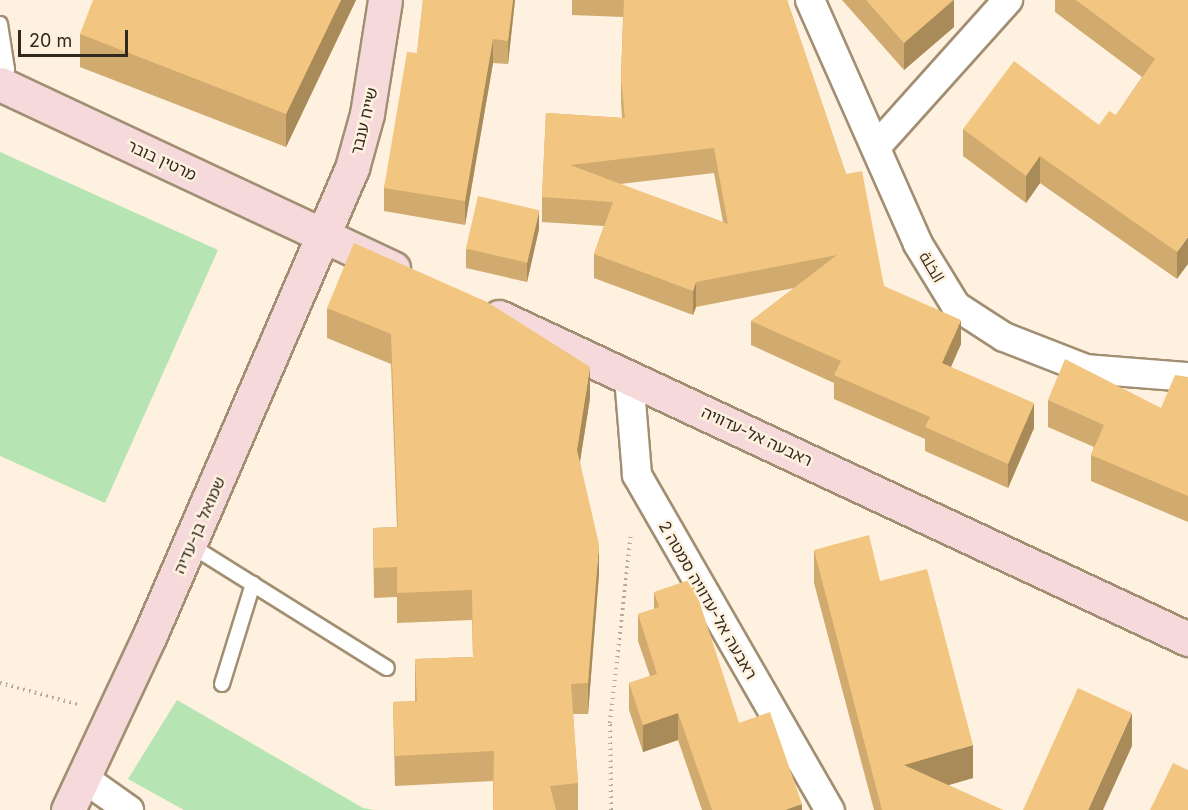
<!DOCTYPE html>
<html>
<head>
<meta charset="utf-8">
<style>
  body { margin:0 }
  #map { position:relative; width:1188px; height:810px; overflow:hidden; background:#fef1df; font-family:Inter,Cairo,"Noto Sans Hebrew",sans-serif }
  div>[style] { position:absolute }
  .green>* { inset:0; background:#b6e4b2 }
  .path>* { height:4px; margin-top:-2px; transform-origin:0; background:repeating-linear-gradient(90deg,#b5aa9a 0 1.5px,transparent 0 6px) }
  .roads { filter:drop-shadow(2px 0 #a28f72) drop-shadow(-2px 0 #a28f72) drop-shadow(0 2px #a28f72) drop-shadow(0 -2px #a28f72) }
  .lane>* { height:14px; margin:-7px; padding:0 7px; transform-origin:7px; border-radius:7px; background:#fff }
  .street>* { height:28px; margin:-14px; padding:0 14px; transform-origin:14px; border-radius:14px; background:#fff }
  .secondary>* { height:33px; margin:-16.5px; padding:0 16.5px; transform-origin:16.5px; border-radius:16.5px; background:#f5d9db }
  .wall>* { inset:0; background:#d0aa6f }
  .shaded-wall>* { inset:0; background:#a98b5a }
  .building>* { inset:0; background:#f2c681; transform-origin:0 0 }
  span { translate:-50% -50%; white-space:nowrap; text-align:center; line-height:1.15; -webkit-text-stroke:5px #fef1df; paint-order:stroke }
  .street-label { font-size:16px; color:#31291d }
  .scale { position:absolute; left:18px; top:30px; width:110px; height:27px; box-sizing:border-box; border:3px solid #31291d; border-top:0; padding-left:8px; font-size:18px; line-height:21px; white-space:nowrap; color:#31291d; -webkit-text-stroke:4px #fef1df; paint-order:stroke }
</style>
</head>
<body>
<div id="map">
  <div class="green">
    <div style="clip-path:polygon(0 152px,218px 250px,105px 503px,0 456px)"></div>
    <div style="clip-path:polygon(177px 700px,363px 808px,374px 810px,184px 810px,128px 779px)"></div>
  </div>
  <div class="path">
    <div style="left:0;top:683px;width:83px;rotate:15.4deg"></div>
    <div style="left:611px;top:810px;width:87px;rotate:-90.7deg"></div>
    <div style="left:610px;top:723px;width:191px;rotate:-83.7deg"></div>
  </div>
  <div class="roads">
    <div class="lane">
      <div style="left:0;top:24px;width:46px;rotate:81.2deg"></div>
      <div style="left:7px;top:69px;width:7px;rotate:164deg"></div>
      <div style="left:190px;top:545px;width:232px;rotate:32deg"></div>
      <div style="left:222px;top:684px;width:105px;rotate:-72.8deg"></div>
    </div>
    <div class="street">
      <div style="left:810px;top:0;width:267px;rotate:66.1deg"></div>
      <div style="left:918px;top:244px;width:73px;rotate:58.5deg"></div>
      <div style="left:956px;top:306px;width:57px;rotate:32.9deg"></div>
      <div style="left:1004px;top:337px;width:88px;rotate:21.3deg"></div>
      <div style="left:1086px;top:369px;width:102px;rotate:4.5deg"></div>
      <div style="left:876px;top:147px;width:198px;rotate:-48.1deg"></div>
      <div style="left:629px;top:377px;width:98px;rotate:85.3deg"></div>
      <div style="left:637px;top:475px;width:387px;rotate:60.1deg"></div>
      <div style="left:85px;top:779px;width:54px;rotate:35.2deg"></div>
    </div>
    <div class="secondary">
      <div style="left:0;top:84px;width:434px;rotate:25.1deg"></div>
      <div style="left:499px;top:317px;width:761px;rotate:25.05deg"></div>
      <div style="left:68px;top:810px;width:193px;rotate:-64.9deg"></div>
      <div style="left:150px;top:635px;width:509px;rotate:-66.61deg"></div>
      <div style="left:352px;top:168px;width:56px;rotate:-74.5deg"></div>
      <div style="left:367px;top:114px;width:115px;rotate:-81deg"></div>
    </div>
  </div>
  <div class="wall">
    <div style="clip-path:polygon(356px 0,286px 147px,80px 67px,80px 34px)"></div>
    <div style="clip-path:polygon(423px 0,515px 0,508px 64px,493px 63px,465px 225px,384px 211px,384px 188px,417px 53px)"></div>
    <div style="clip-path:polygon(evenodd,572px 0,787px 0,884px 286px,961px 344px,951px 367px,1034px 428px,1008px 488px,925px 451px,925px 439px,834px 399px,834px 383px,751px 345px,751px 321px,794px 288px,696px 307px,693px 315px,594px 278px,594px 254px,604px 226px,542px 222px,542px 197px,546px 113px,622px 118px,621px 103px,621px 78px,623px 17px,572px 15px,572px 0,714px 173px,723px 222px,620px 184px,714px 173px)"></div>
    <div style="clip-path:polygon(842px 0,954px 0,954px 27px,904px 70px)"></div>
    <div style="clip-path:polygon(1055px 0,1188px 0,1177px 279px,1040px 183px,1026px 203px,963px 156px,963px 129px,1099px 125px,1116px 115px,1142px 77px,1055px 12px)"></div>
    <div style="clip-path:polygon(539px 229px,527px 282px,466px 268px,466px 249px)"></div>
    <div style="clip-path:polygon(327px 308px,590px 398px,580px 462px,599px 574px,588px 714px,573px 714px,578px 783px,578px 810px,493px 810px,493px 781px,395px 786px,393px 702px,415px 701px,415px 659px,473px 657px,472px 620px,397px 623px,397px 597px,374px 598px,373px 528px,397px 527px,391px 364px,327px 338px)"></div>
    <div style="clip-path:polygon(1188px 377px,1188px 522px,1091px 481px,1091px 455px,1094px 447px,1048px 427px,1048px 400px,1161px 408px)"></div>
    <div style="clip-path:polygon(814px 550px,880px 581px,973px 778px,948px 785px,1003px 810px,874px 810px,814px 583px)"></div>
    <div style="clip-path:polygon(654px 592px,739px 723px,802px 810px,702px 810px,678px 740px,643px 752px,629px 710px,629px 683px,650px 676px,638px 641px,638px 614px,654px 609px)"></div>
  </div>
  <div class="shaded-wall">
    <div style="clip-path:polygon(341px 0,356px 0,286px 147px,286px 114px)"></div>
    <div style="clip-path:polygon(513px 0,515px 0,508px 64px,508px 41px)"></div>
    <div style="clip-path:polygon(954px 0,954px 27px,904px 70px,904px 43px)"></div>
    <div style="clip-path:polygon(493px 39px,493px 63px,465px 225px,465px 201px)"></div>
    <div style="clip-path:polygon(1040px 156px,1040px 183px,1026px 203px,1026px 176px)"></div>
    <div style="clip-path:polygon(539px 210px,539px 229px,527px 282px,527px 263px)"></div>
    <div style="clip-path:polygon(1188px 237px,1188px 264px,1177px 279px,1177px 252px)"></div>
    <div style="clip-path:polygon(696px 282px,696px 307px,693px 315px,693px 291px)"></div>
    <div style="clip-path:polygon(961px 320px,961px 344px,942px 387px,942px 363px)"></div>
    <div style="clip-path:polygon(590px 367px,590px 398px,577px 480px,577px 450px)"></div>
    <div style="clip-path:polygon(1034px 403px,1034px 428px,1008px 488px,1008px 464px)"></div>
    <div style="clip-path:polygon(599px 544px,599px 574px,588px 714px,588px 683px)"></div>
    <div style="clip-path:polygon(678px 713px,678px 740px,643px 752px,643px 725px)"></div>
    <div style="clip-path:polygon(1132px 713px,1132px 746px,1103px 810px,1088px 810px)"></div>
    <div style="clip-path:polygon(973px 745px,973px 778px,904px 798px,904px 765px)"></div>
    <div style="clip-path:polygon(802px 804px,802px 810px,785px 810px)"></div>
  </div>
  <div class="building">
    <div style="clip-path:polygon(93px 0,341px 0,286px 114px,80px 34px)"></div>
    <div style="clip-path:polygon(423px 0,513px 0,508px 41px,493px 39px,465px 201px,384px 188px,407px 52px,417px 53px)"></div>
    <div style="clip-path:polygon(evenodd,624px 0,787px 0,846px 174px,862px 171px,884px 286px,961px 320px,942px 363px,1034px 403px,1008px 464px,925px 427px,930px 417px,834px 375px,841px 361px,751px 321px,837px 255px,696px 282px,693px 291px,594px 254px,613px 202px,542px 197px,546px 113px,625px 118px,621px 78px,624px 0,714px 148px,728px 224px,570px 165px,714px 148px)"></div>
    <div style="clip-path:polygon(866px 0,953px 0,904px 43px)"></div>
    <div style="clip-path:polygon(1076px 0,1188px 0,1188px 237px,1177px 252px,1040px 156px,1026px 176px,963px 129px,1014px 61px,1099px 125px,1109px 111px,1116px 115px,1155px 59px)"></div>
    <div style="left:478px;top:196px;width:63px;height:54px;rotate:13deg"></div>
    <div style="clip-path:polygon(354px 243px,487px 302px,590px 367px,577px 450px,599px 544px,588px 683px,571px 684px,578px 783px,550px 786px,556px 810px,493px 810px,494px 751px,395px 756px,393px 702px,417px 701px,415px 659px,473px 657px,472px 590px,397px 593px,397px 567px,374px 568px,373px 528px,398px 527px,391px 334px,327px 308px)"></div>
    <div style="clip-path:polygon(1065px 359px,1161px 408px,1175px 375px,1188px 377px,1188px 496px,1091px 455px,1104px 425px,1048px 400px)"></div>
    <div style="clip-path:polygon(869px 535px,880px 581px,927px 569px,973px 745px,904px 765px,1003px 810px,882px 810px,814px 550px)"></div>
    <div style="clip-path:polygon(692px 579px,739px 723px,770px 712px,802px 804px,785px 810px,712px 810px,678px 713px,643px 725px,629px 683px,657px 674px,638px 614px,659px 607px,654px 592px)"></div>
    <div style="clip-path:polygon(1078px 688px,1132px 713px,1088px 810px,1023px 810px)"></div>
    <div style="clip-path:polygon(1173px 763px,1188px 770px,1188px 810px,1150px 810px)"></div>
  </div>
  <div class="street-label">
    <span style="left:364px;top:121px;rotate:-76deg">שייח ענבר</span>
    <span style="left:162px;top:160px;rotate:25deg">מרטין בובר</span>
    <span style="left:932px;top:267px;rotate:59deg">الخلة</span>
    <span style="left:757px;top:436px;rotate:25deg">ראבעה אל-עדוויה</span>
    <span style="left:199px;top:525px;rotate:-66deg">שמואל בן-עדיה</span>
    <span style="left:708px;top:600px;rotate:60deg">ראבעה אל-עדוויה סמטה 2</span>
  </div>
  <div class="scale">20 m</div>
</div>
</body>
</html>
